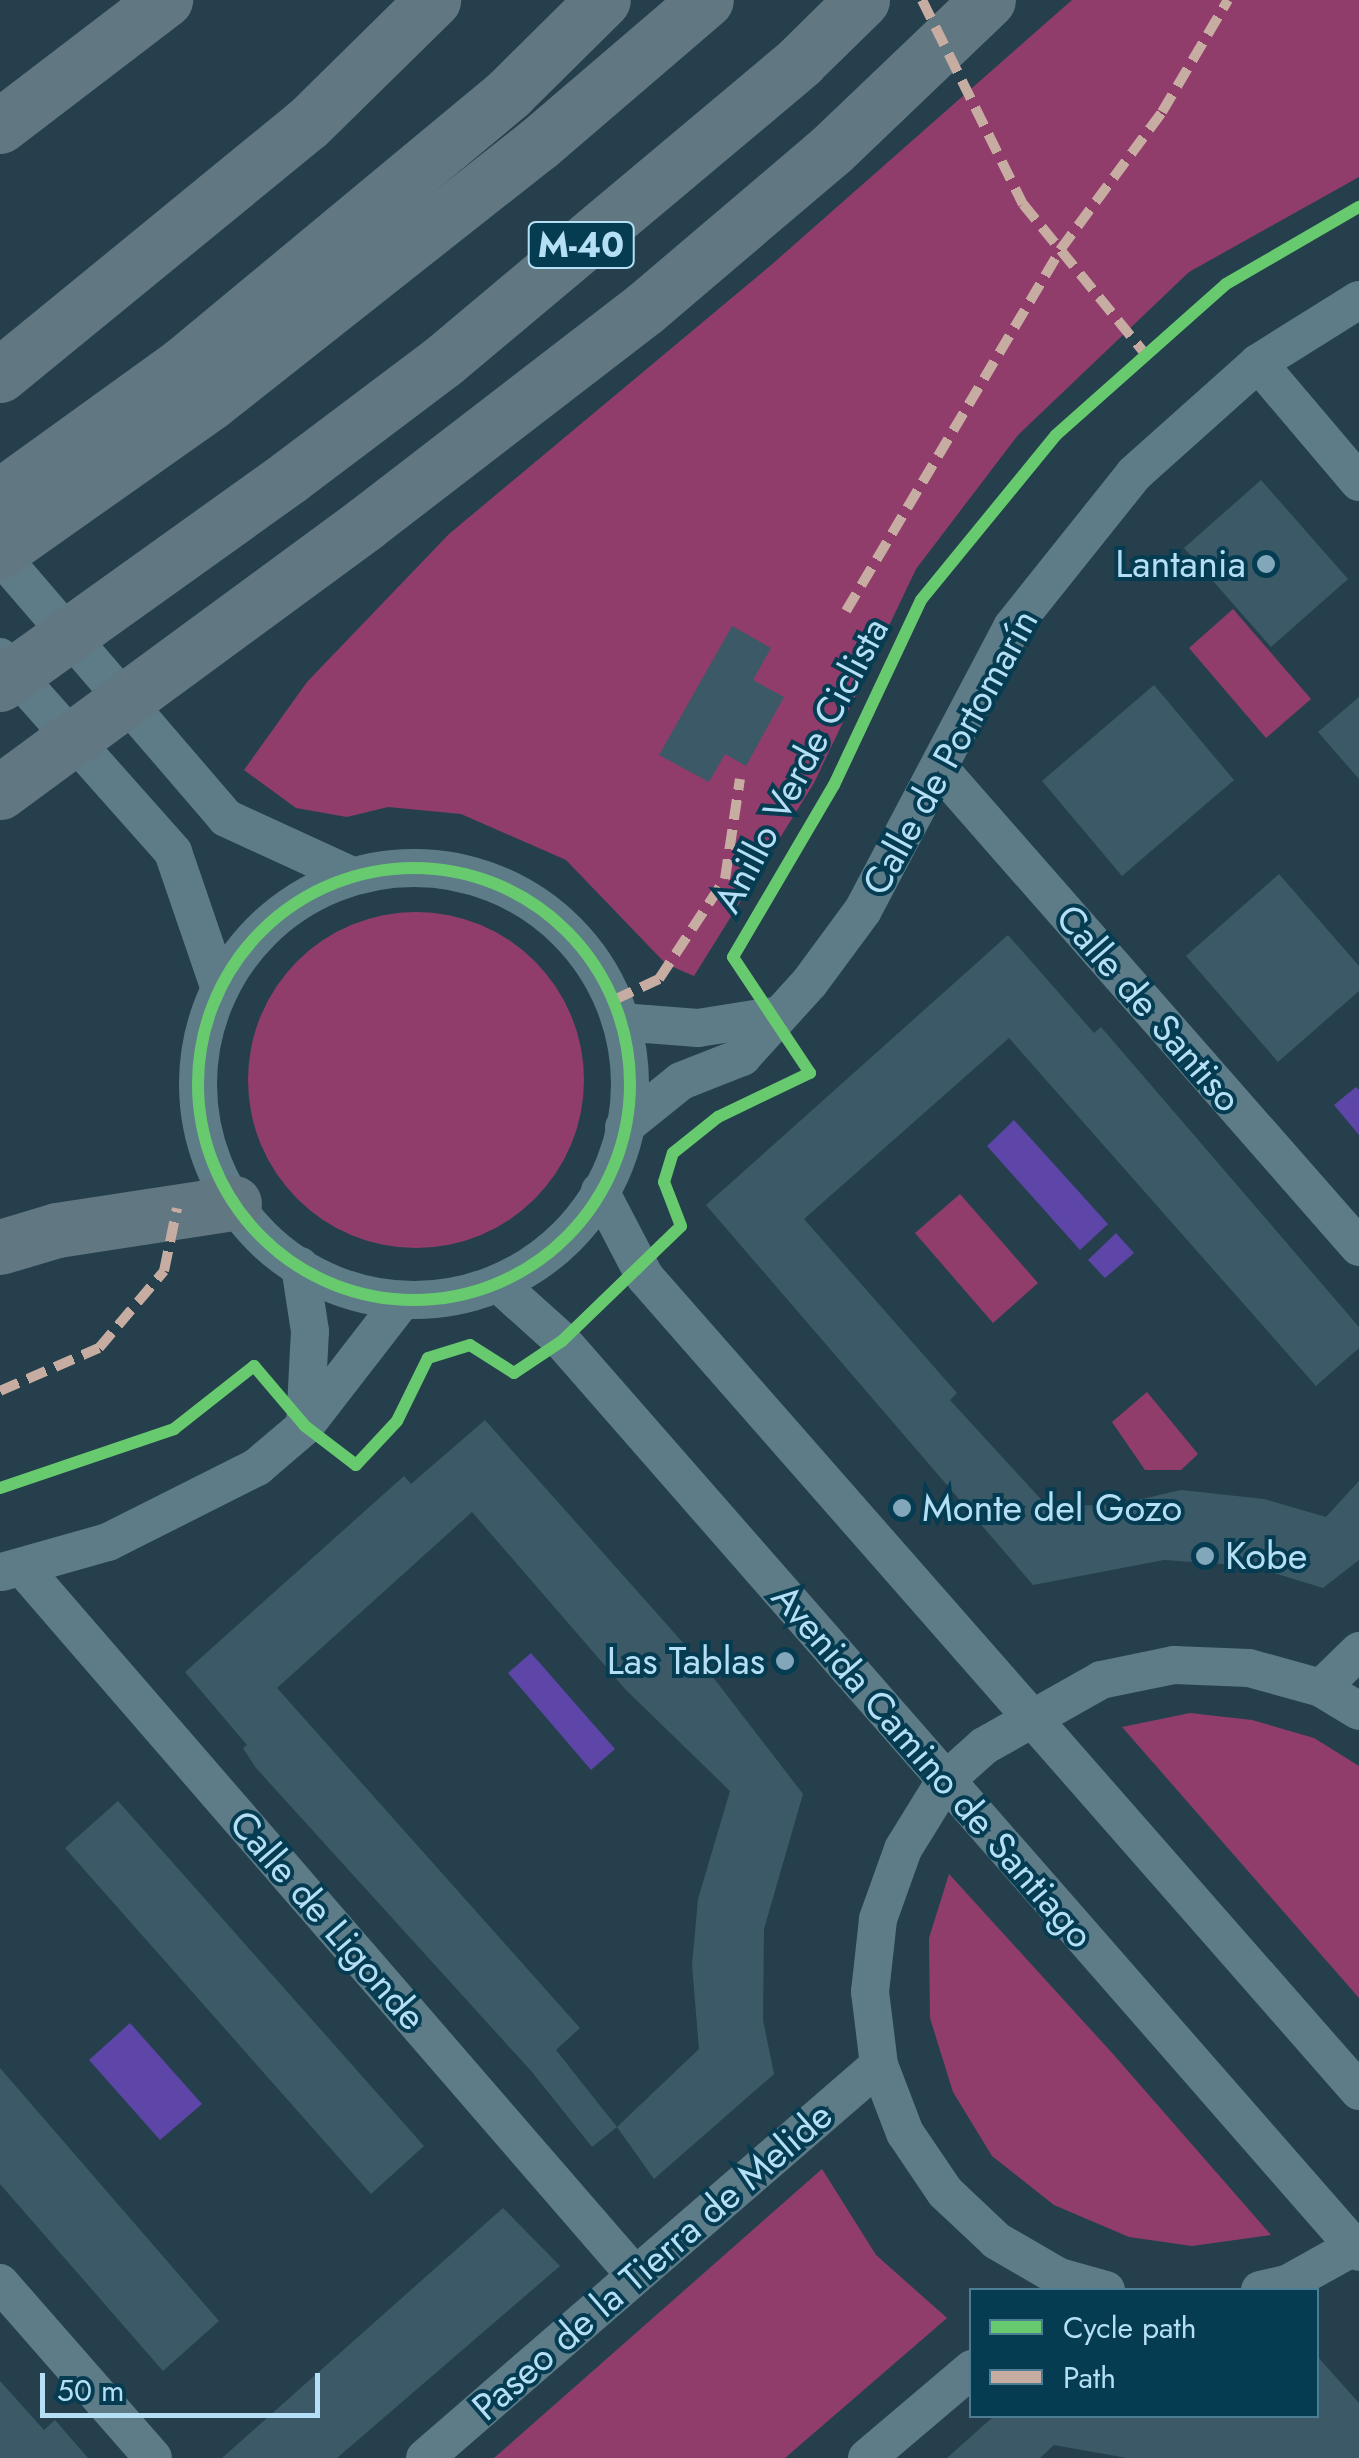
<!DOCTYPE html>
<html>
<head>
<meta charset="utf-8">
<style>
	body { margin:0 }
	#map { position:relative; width:1359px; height:2458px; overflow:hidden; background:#25404c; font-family:Jost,sans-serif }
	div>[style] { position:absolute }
	.green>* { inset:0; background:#913d6c }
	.round { border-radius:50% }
	.water>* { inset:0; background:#5d46a7 }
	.building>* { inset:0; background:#3b5966 }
	.minor>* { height:38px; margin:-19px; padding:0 19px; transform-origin:19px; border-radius:19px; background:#5e7b88 }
	.minor>.ring { margin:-19px; padding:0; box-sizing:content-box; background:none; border:38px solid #5e7b88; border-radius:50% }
	.highway>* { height:55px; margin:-27.5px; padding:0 27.5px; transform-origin:27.5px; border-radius:27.5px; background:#617782 }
	.highway-bridge>* { height:55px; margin:-27.5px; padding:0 27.5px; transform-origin:27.5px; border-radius:27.5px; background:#617782 }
	.quiet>* { height:10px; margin-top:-5px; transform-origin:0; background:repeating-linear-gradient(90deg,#c7aca2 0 20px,transparent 0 30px) }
	.cycleway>* { height:12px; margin:-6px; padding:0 6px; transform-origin:6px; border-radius:6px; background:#67ca6e }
	.cycleway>.ring { margin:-6px; padding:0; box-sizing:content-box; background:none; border:12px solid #67ca6e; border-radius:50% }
	.dots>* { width:28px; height:28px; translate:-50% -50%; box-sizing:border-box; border:5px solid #063c51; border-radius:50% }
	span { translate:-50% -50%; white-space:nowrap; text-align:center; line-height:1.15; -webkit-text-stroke:8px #063c51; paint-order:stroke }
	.shield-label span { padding:2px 8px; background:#063c51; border:2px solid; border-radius:8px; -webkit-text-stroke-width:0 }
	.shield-label { font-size:35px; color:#b5dff5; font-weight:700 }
	.poi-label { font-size:38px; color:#b5dff5 }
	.right { translate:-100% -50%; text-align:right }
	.left { translate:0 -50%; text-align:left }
	.street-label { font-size:38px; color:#b5dff5 }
	.legend { position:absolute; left:969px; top:2288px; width:350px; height:130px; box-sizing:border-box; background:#063c51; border:2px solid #4c7d93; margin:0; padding:12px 18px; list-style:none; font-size:30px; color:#b5dff5 }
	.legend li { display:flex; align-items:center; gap:20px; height:50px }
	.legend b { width:50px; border:2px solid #4c7d93 }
	.scale { position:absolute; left:40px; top:2373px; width:280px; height:45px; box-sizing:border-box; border:5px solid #b5dff5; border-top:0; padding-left:12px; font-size:30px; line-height:35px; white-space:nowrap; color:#b5dff5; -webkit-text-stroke:8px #063c51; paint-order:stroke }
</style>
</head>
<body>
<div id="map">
	<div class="green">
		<i style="clip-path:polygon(1072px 0,1359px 0,1359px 177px,1189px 272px,1018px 435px,916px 569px,814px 783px,694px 976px,666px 964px,566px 860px,461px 814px,388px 807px,347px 817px,296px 808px,244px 770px,307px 682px,449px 534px,770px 266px)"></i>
		<i style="clip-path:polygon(1233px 609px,1311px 699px,1266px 738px,1189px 648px)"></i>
		<i class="round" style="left:248px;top:912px;width:336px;height:336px"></i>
		<i style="clip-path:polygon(960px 1194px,1038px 1283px,993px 1323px,915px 1233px)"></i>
		<i style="clip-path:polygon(1147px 1392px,1198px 1454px,1181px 1470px,1145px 1470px,1112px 1422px)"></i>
		<i style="clip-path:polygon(1190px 1713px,1252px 1720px,1314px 1738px,1359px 1766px,1359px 1998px,1122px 1727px)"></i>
		<i style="clip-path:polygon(949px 1874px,1113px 2054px,1271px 2235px,1192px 2246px,1129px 2237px,1054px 2205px,992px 2156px,953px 2092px,930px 2018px,929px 1938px)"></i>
		<i style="clip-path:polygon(822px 2169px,876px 2255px,947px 2318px,785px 2458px,494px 2458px)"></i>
	</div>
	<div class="water">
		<i style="clip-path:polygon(1356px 1087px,1359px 1090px,1359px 1135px,1334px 1105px)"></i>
		<i style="clip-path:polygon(1014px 1120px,1108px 1224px,1080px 1250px,987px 1146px)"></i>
		<i style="clip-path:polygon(1116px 1233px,1134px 1253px,1105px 1278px,1088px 1260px)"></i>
		<i style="clip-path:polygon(531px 1653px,615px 1749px,591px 1770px,508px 1673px)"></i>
		<i style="clip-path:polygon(130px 2023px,202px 2104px,160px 2140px,89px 2060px)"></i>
	</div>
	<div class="building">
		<i style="clip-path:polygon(1261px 480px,1348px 579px,1271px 647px,1184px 548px)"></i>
		<i style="clip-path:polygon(732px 626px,771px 648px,753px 680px,784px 697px,746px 766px,725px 754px,709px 782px,659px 755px)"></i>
		<i style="clip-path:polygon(1154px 685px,1234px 780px,1122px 876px,1042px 781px)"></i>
		<i style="clip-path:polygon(1359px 697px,1359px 779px,1318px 732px)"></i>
		<i style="clip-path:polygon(1279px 874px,1359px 966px,1359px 991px,1278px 1062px,1186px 956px)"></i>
		<i style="clip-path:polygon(1008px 935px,1094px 1033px,1101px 1027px,1359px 1327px,1359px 1348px,1316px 1386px,1009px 1038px,804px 1219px,957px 1393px,950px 1400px,1048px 1507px,1120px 1504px,1181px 1490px,1264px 1499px,1326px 1517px,1359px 1481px,1359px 1560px,1323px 1588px,1251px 1566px,1164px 1560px,1033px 1585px,706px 1205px)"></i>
		<i style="clip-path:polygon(evenodd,485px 1420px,709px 1672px,803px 1794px,764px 1929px,763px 2020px,774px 2074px,654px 2179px,617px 2127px,592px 2147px,532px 2072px,256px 1768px,243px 1748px,247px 1745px,185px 1672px,404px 1476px,411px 1484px,485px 1420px,472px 1512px,626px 1690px,730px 1791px,698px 1899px,692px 1965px,699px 2049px,617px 2127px,556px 2050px,580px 2028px,277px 1688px,472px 1512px)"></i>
		<i style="clip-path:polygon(118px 1801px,424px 2146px,371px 2194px,65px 1848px)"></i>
		<i style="clip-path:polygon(0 2068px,219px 2321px,163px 2371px,0 2184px)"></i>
		<i style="clip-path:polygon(503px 2208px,560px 2266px,337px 2458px,222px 2458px)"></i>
		<i style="clip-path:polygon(1316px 2355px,1359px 2403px,1359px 2458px,1127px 2458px,1054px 2445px,1040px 2458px,947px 2458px,994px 2416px,1316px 2416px)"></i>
		<i style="clip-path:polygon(0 2381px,44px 2430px,55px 2420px,88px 2458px,0 2458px)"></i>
	</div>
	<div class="minor">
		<i style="left:1258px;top:363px;width:156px;rotate:49.7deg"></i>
		<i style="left:0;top:555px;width:347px;rotate:49.3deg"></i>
		<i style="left:226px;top:818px;width:139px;rotate:24.7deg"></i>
		<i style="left:0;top:657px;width:261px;rotate:48.4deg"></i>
		<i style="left:173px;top:852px;width:145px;rotate:71.1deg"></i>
		<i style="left:939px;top:768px;width:637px;rotate:48.75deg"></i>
		<i class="ring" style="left:198px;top:868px;width:394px;height:394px"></i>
		<i style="left:621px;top:1022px;width:77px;rotate:4.5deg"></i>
		<i style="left:698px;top:1028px;width:77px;rotate:-9deg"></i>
		<i style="left:624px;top:1127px;width:73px;rotate:-38.9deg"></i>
		<i style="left:681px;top:1081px;width:66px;rotate:-21.5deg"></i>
		<i style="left:742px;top:1057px;width:101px;rotate:-47.8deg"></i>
		<i style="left:810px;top:982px;width:89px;rotate:-53.6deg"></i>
		<i style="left:863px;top:910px;width:320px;rotate:-62.2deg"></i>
		<i style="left:1012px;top:627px;width:196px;rotate:-51.4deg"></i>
		<i style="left:1134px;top:474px;width:166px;rotate:-41.8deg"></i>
		<i style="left:1258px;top:363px;width:119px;rotate:-32deg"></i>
		<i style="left:600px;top:1191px;width:97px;rotate:62.4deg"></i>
		<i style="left:645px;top:1277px;width:1083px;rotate:48.74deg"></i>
		<i style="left:300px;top:1266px;width:66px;rotate:81.3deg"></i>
		<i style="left:310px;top:1331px;width:95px;rotate:93deg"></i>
		<i style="left:501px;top:1286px;width:82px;rotate:42deg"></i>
		<i style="left:562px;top:1341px;width:1210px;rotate:48.82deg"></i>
		<i style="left:22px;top:1567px;width:935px;rotate:49.12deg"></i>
		<i style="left:2px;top:1572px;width:110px;rotate:-15.8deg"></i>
		<i style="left:108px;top:1542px;width:167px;rotate:-26.7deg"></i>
		<i style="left:257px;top:1467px;width:63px;rotate:-40.5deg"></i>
		<i style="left:305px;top:1426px;width:157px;rotate:-52.3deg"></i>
		<i style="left:1321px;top:1688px;width:53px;rotate:-44.2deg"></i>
		<i style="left:0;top:2283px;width:232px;rotate:48.8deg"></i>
		<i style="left:1106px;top:2290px;width:49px;rotate:-164.5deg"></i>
		<i style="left:1059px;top:2277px;width:72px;rotate:-149.9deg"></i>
		<i style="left:997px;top:2241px;width:71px;rotate:-136.7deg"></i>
		<i style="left:945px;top:2192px;width:71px;rotate:-124.1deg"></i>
		<i style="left:905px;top:2133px;width:73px;rotate:-110.9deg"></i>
		<i style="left:879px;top:2065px;width:74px;rotate:-97deg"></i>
		<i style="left:870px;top:1992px;width:73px;rotate:-83.7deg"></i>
		<i style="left:878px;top:1919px;width:74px;rotate:-70.3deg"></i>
		<i style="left:903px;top:1849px;width:80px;rotate:-58.3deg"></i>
		<i style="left:945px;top:1781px;width:52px;rotate:-41.9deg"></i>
		<i style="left:984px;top:1746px;width:134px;rotate:-29.4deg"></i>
		<i style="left:1101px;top:1680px;width:75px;rotate:-11.6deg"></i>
		<i style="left:1174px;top:1665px;width:75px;rotate:2.3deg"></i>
		<i style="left:1249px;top:1668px;width:75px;rotate:15.5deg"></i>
		<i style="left:1321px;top:1688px;width:44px;rotate:31.2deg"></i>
		<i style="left:1260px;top:2290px;width:28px;rotate:-13deg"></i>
		<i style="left:1287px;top:2284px;width:82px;rotate:-29.1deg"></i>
		<i style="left:425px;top:2458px;width:600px;rotate:-40.88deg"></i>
		<i style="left:867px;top:2458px;width:138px;rotate:-40.3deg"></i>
	</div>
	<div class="highway">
		<i style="left:0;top:126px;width:208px;rotate:-37.4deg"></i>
		<i style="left:183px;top:364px;width:424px;rotate:-39.7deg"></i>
		<i style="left:509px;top:93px;width:132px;rotate:-44.7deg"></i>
		<i style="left:0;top:375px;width:397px;rotate:-39.3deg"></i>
		<i style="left:307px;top:124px;width:177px;rotate:-44.5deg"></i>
		<i style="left:211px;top:402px;width:417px;rotate:-38.3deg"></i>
		<i style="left:538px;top:144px;width:221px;rotate:-40.6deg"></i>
		<i style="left:289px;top:477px;width:193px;rotate:-37deg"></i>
		<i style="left:443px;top:361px;width:466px;rotate:-40deg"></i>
		<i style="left:800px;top:61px;width:87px;rotate:-44.5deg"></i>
		<i style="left:366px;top:523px;width:351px;rotate:-37.6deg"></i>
		<i style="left:644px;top:309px;width:245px;rotate:-40.4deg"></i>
		<i style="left:831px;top:150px;width:217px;rotate:-43.7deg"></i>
		<i style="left:0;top:1247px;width:59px;rotate:-16.6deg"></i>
		<i style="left:57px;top:1230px;width:179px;rotate:-8.7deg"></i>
	</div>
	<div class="highway-bridge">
		<i style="left:0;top:496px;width:226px;rotate:-35.8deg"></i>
		<i style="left:0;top:551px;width:258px;rotate:-35.2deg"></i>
		<i style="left:0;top:684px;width:355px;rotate:-35.6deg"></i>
		<i style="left:0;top:792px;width:454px;rotate:-36.3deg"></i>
	</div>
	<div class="quiet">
		<i style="left:922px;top:0;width:228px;rotate:63.7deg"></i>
		<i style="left:1023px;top:204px;width:195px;rotate:50.8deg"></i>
		<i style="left:846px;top:611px;width:420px;rotate:-59.3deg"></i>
		<i style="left:1060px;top:250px;width:172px;rotate:-53.5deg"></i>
		<i style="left:1162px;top:112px;width:130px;rotate:-59.5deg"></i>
		<i style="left:614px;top:1000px;width:50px;rotate:-25deg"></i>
		<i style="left:659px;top:979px;width:120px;rotate:-56.6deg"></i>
		<i style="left:725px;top:879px;width:101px;rotate:-81.5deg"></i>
		<i style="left:0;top:1391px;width:108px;rotate:-23.5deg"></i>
		<i style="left:99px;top:1348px;width:101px;rotate:-49.8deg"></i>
		<i style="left:164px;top:1271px;width:64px;rotate:-78.3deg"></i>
	</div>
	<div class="cycleway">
		<i class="ring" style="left:198px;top:868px;width:420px;height:420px"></i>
		<i style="left:0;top:1488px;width:184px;rotate:-18.7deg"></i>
		<i style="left:174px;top:1429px;width:102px;rotate:-38.2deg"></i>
		<i style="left:254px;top:1366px;width:79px;rotate:49.6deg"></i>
		<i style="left:305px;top:1426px;width:64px;rotate:37.4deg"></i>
		<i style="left:356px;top:1465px;width:60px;rotate:-47deg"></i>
		<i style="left:397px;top:1421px;width:70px;rotate:-63.8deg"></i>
		<i style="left:428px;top:1358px;width:44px;rotate:-17.2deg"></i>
		<i style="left:470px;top:1345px;width:52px;rotate:32.5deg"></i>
		<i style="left:514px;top:1373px;width:58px;rotate:-33.7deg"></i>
		<i style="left:562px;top:1341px;width:165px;rotate:-44deg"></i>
		<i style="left:681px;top:1226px;width:47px;rotate:-111.1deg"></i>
		<i style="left:664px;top:1182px;width:30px;rotate:-73deg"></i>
		<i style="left:673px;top:1153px;width:58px;rotate:-38.7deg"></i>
		<i style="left:718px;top:1117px;width:102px;rotate:-25.6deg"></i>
		<i style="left:810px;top:1073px;width:139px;rotate:-123.6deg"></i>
		<i style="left:733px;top:957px;width:199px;rotate:-59.6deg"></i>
		<i style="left:834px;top:785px;width:204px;rotate:-64.8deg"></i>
		<i style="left:921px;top:600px;width:213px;rotate:-50.7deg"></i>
		<i style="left:1056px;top:435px;width:227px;rotate:-41.6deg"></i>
		<i style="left:1226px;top:284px;width:154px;rotate:-30.1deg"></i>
	</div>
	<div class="dots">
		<i style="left:1266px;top:564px;background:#83a7ba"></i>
		<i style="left:902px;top:1508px;background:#83a7ba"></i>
		<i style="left:1205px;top:1556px;background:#83a7ba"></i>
		<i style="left:785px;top:1661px;background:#83a7ba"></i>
	</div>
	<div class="shield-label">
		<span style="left:581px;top:245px">M-40</span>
	</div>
	<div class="poi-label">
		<span class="right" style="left:1246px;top:564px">Lantania</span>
		<span class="left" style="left:922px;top:1508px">Monte del Gozo</span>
		<span class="left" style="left:1225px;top:1556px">Kobe</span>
		<span class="right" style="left:765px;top:1661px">Las Tablas</span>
	</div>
	<div class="street-label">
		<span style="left:950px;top:752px;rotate:-61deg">Calle de Portomarín</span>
		<span style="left:801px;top:765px;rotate:-62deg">Anillo Verde Ciclista</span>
		<span style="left:1149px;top:1008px;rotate:49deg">Calle de Santiso</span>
		<span style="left:933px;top:1766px;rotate:49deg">Avenida Camino de Santiago</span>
		<span style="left:328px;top:1920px;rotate:49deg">Calle de Ligonde</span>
		<span style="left:652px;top:2261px;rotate:-41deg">Paseo de la Tierra de Melide</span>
	</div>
	<ul class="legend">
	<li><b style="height:12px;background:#67ca6e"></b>Cycle path</li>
	<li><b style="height:12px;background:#c7aca2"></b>Path</li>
	</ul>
	<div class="scale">50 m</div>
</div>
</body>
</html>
